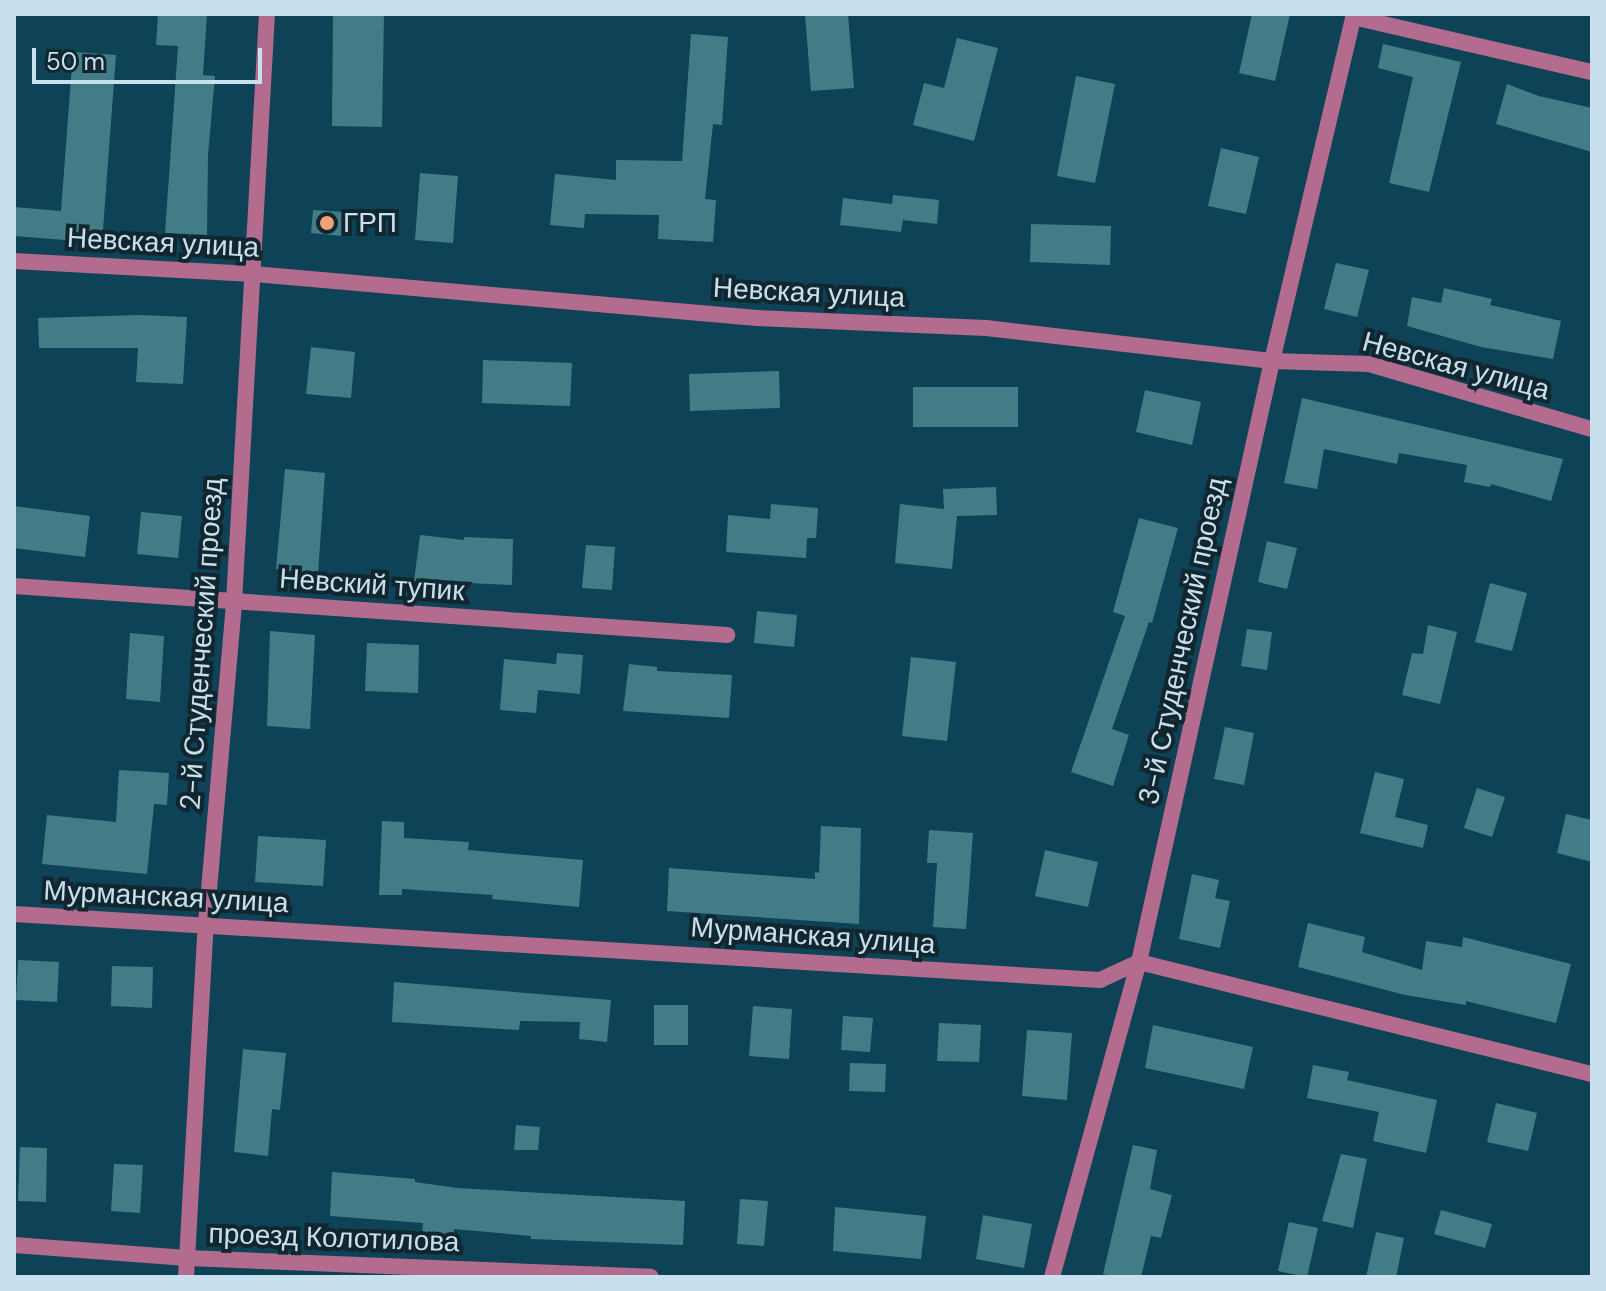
<!DOCTYPE html>
<html>
<head>
<meta charset="utf-8">
<style>
	body { margin:0 }
	#map { position:relative; width:1606px; height:1291px; overflow:hidden; background:#0e4256; font-family:"DM Sans",sans-serif }
	div>[style] { position:absolute }
	.building>* { inset:0; background:#427d87 }
	.street>* { height:16px; margin:-8px; padding:0 8px; transform-origin:8px; border-radius:8px; background:#b36b8e }
	.dots>* { width:22px; height:22px; translate:-50% -50%; box-sizing:border-box; border:4px solid #11262f; border-radius:50% }
	span { translate:-50% -50%; white-space:nowrap; text-align:center; line-height:1.15; -webkit-text-stroke:8px #11262f; paint-order:stroke }
	.poi-label { font-size:28px; color:#c8e0ed }
	.left { translate:0 -50%; text-align:left }
	.street-label { font-size:28px; color:#c8e0ed }
	.frame { position:absolute; inset:0; border:16px solid #c8e0ed; pointer-events:none }
	.scale { position:absolute; left:32px; top:48px; width:230px; height:36px; box-sizing:border-box; border:4px solid #c8e0ed; border-top:0; padding-left:10px; font-size:24px; line-height:28px; white-space:nowrap; color:#c8e0ed; -webkit-text-stroke:6px #11262f; paint-order:stroke }
</style>
</head>
<body>
<div id="map">
	<div class="building">
		<i style="clip-path:polygon(158px 14px,207px 14px,203px 75px,215px 76px,208px 155px,207px 235px,165px 233px,178px 46px,156px 45px)"></i>
		<i style="clip-path:polygon(333px 14px,384px 14px,382px 127px,332px 126px)"></i>
		<i style="clip-path:polygon(805px 14px,848px 14px,854px 88px,811px 91px)"></i>
		<i style="clip-path:polygon(1252px 14px,1290px 14px,1275px 81px,1239px 73px)"></i>
		<i style="clip-path:polygon(691px 34px,728px 37px,722px 125px,713px 124px,705px 199px,716px 200px,713px 242px,658px 239px,659px 215px,585px 214px,584px 228px,550px 225px,555px 174px,616px 180px,616px 160px,682px 161px)"></i>
		<i style="clip-path:polygon(957px 38px,998px 48px,974px 141px,913px 125px,924px 83px,944px 88px)"></i>
		<i style="clip-path:polygon(1383px 44px,1461px 62px,1429px 192px,1389px 183px,1413px 77px,1378px 68px)"></i>
		<i style="clip-path:polygon(73px 52px,116px 55px,102px 243px,14px 236px,14px 207px,61px 211px)"></i>
		<i style="clip-path:polygon(1076px 76px,1115px 84px,1095px 183px,1057px 176px)"></i>
		<i style="clip-path:polygon(1507px 84px,1539px 96px,1592px 108px,1592px 152px,1496px 124px)"></i>
		<i style="clip-path:polygon(1221px 148px,1259px 157px,1246px 214px,1208px 206px)"></i>
		<i style="clip-path:polygon(420px 173px,458px 176px,453px 243px,415px 240px)"></i>
		<i style="clip-path:polygon(893px 195px,939px 200px,937px 224px,903px 220px,901px 232px,840px 225px,843px 198px,892px 204px)"></i>
		<i style="clip-path:polygon(313px 210px,344px 212px,342px 236px,311px 233px)"></i>
		<i style="clip-path:polygon(1031px 224px,1111px 226px,1110px 265px,1030px 262px)"></i>
		<i style="clip-path:polygon(1336px 263px,1369px 270px,1357px 317px,1324px 309px)"></i>
		<i style="clip-path:polygon(1444px 288px,1492px 299px,1490px 305px,1561px 321px,1553px 359px,1481px 347px,1407px 326px,1412px 297px,1441px 303px)"></i>
		<i style="clip-path:polygon(140px 315px,187px 317px,183px 384px,136px 382px,138px 348px,39px 348px,38px 318px)"></i>
		<i style="clip-path:polygon(311px 347px,355px 352px,351px 398px,306px 394px)"></i>
		<i style="clip-path:polygon(483px 360px,572px 363px,570px 406px,482px 403px)"></i>
		<i style="clip-path:polygon(779px 371px,780px 408px,690px 411px,689px 374px)"></i>
		<i style="clip-path:polygon(913px 387px,1018px 387px,1018px 427px,913px 427px)"></i>
		<i style="clip-path:polygon(1145px 390px,1201px 402px,1192px 445px,1136px 432px)"></i>
		<i style="clip-path:polygon(1302px 398px,1563px 459px,1551px 501px,1491px 484px,1490px 487px,1464px 482px,1467px 465px,1399px 453px,1397px 464px,1324px 449px,1317px 489px,1284px 483px)"></i>
		<i style="clip-path:polygon(285px 469px,325px 473px,318px 574px,276px 569px)"></i>
		<i style="clip-path:polygon(996px 487px,997px 515px,957px 516px,952px 569px,895px 563px,900px 504px,944px 509px,943px 489px)"></i>
		<i style="clip-path:polygon(771px 504px,818px 508px,816px 538px,807px 538px,806px 558px,726px 552px,728px 515px,770px 519px)"></i>
		<i style="clip-path:polygon(14px 506px,90px 516px,85px 557px,14px 548px)"></i>
		<i style="clip-path:polygon(141px 512px,182px 516px,178px 558px,137px 554px)"></i>
		<i style="clip-path:polygon(1139px 518px,1178px 528px,1152px 623px,1149px 622px,1112px 729px,1129px 735px,1113px 786px,1071px 772px,1125px 616px,1113px 612px)"></i>
		<i style="clip-path:polygon(420px 535px,464px 540px,464px 537px,513px 539px,512px 585px,448px 582px,446px 593px,413px 589px)"></i>
		<i style="clip-path:polygon(1267px 541px,1297px 548px,1287px 589px,1258px 582px)"></i>
		<i style="clip-path:polygon(586px 545px,615px 547px,612px 590px,582px 588px)"></i>
		<i style="clip-path:polygon(1490px 583px,1527px 593px,1512px 651px,1475px 642px)"></i>
		<i style="clip-path:polygon(757px 611px,797px 615px,794px 647px,754px 643px)"></i>
		<i style="clip-path:polygon(1428px 625px,1457px 632px,1440px 704px,1402px 695px,1412px 653px,1423px 654px)"></i>
		<i style="clip-path:polygon(1247px 629px,1272px 632px,1267px 670px,1241px 666px)"></i>
		<i style="clip-path:polygon(270px 631px,315px 635px,310px 729px,267px 726px)"></i>
		<i style="clip-path:polygon(130px 633px,164px 636px,160px 702px,126px 699px)"></i>
		<i style="clip-path:polygon(367px 643px,419px 645px,418px 693px,365px 691px)"></i>
		<i style="clip-path:polygon(557px 653px,583px 655px,580px 694px,538px 690px,536px 713px,500px 710px,504px 659px,556px 664px)"></i>
		<i style="clip-path:polygon(911px 657px,956px 662px,947px 741px,902px 736px)"></i>
		<i style="clip-path:polygon(629px 664px,657px 667px,657px 671px,732px 675px,729px 718px,623px 711px)"></i>
		<i style="clip-path:polygon(1225px 727px,1254px 733px,1244px 785px,1214px 779px)"></i>
		<i style="clip-path:polygon(119px 770px,169px 773px,167px 805px,154px 804px,147px 874px,42px 864px,47px 815px,116px 822px)"></i>
		<i style="clip-path:polygon(1375px 772px,1404px 779px,1395px 817px,1428px 825px,1423px 848px,1360px 833px)"></i>
		<i style="clip-path:polygon(1477px 788px,1505px 797px,1492px 837px,1464px 828px)"></i>
		<i style="clip-path:polygon(1566px 814px,1592px 820px,1592px 862px,1557px 853px)"></i>
		<i style="clip-path:polygon(382px 821px,404px 822px,404px 838px,469px 842px,468px 850px,583px 860px,579px 907px,492px 899px,493px 895px,402px 889px,402px 895px,379px 895px)"></i>
		<i style="clip-path:polygon(821px 826px,861px 828px,859px 924px,667px 911px,669px 868px,815px 879px,815px 872px,819px 873px)"></i>
		<i style="clip-path:polygon(929px 830px,973px 833px,966px 929px,933px 927px,937px 863px,927px 863px)"></i>
		<i style="clip-path:polygon(258px 836px,326px 840px,323px 886px,255px 882px)"></i>
		<i style="clip-path:polygon(1045px 850px,1098px 862px,1088px 907px,1035px 896px)"></i>
		<i style="clip-path:polygon(1192px 874px,1219px 880px,1215px 898px,1230px 901px,1220px 948px,1179px 939px)"></i>
		<i style="clip-path:polygon(1308px 923px,1365px 937px,1362px 952px,1422px 970px,1426px 941px,1462px 947px,1463px 937px,1571px 964px,1556px 1023px,1466px 1001px,1466px 1005px,1405px 995px,1298px 967px)"></i>
		<i style="clip-path:polygon(18px 960px,59px 962px,57px 1002px,16px 1000px)"></i>
		<i style="clip-path:polygon(112px 966px,153px 967px,152px 1008px,111px 1006px)"></i>
		<i style="clip-path:polygon(394px 982px,611px 1000px,607px 1042px,579px 1039px,580px 1022px,520px 1021px,519px 1030px,392px 1022px)"></i>
		<i style="clip-path:polygon(654px 1005px,688px 1005px,688px 1045px,654px 1045px)"></i>
		<i style="clip-path:polygon(753px 1006px,792px 1009px,789px 1059px,749px 1056px)"></i>
		<i style="clip-path:polygon(843px 1016px,873px 1018px,870px 1052px,841px 1050px)"></i>
		<i style="clip-path:polygon(939px 1023px,981px 1025px,979px 1062px,937px 1061px)"></i>
		<i style="clip-path:polygon(1153px 1025px,1253px 1047px,1244px 1089px,1145px 1068px)"></i>
		<i style="clip-path:polygon(1027px 1030px,1072px 1033px,1067px 1100px,1022px 1096px)"></i>
		<i style="clip-path:polygon(243px 1049px,286px 1053px,280px 1110px,272px 1109px,268px 1156px,234px 1152px)"></i>
		<i style="clip-path:polygon(850px 1063px,886px 1064px,885px 1092px,849px 1091px)"></i>
		<i style="clip-path:polygon(1313px 1065px,1349px 1072px,1347px 1080px,1437px 1100px,1426px 1153px,1373px 1141px,1379px 1112px,1307px 1098px)"></i>
		<i style="clip-path:polygon(1496px 1103px,1537px 1113px,1528px 1151px,1487px 1142px)"></i>
		<i style="clip-path:polygon(516px 1125px,540px 1127px,538px 1150px,514px 1150px)"></i>
		<i style="clip-path:polygon(1133px 1145px,1157px 1150px,1150px 1189px,1172px 1195px,1161px 1238px,1151px 1236px,1141px 1277px,1116px 1277px,1103px 1274px)"></i>
		<i style="clip-path:polygon(20px 1147px,47px 1148px,46px 1202px,18px 1201px)"></i>
		<i style="clip-path:polygon(1341px 1154px,1367px 1159px,1353px 1228px,1322px 1221px)"></i>
		<i style="clip-path:polygon(114px 1164px,143px 1165px,140px 1213px,111px 1211px)"></i>
		<i style="clip-path:polygon(332px 1172px,415px 1179px,415px 1182px,457px 1188px,685px 1201px,683px 1245px,531px 1239px,531px 1236px,454px 1229px,454px 1238px,422px 1236px,423px 1223px,330px 1216px)"></i>
		<i style="clip-path:polygon(740px 1199px,768px 1201px,764px 1246px,737px 1244px)"></i>
		<i style="clip-path:polygon(835px 1207px,926px 1216px,921px 1259px,833px 1251px)"></i>
		<i style="clip-path:polygon(1441px 1210px,1492px 1224px,1485px 1248px,1434px 1234px)"></i>
		<i style="clip-path:polygon(983px 1215px,1032px 1224px,1024px 1268px,976px 1259px)"></i>
		<i style="clip-path:polygon(1289px 1222px,1318px 1228px,1307px 1277px,1278px 1271px)"></i>
		<i style="clip-path:polygon(1376px 1232px,1404px 1238px,1396px 1277px,1366px 1277px)"></i>
	</div>
	<div class="street">
		<i style="left:1353px;top:17px;width:245px;rotate:13deg"></i>
		<i style="left:14px;top:261px;width:239px;rotate:3.1deg"></i>
		<i style="left:253px;top:274px;width:506px;rotate:4.99deg"></i>
		<i style="left:757px;top:318px;width:229px;rotate:2.5deg"></i>
		<i style="left:986px;top:328px;width:288px;rotate:6.6deg"></i>
		<i style="left:1272px;top:361px;width:97px;rotate:1.8deg"></i>
		<i style="left:1369px;top:364px;width:232px;rotate:16.3deg"></i>
		<i style="left:14px;top:586px;width:715px;rotate:3.93deg"></i>
		<i style="left:14px;top:914px;width:1088px;rotate:3.48deg"></i>
		<i style="left:1100px;top:980px;width:43px;rotate:-24.8deg"></i>
		<i style="left:1139px;top:962px;width:467px;rotate:13.9deg"></i>
		<i style="left:14px;top:1245px;width:173px;rotate:4.3deg"></i>
		<i style="left:187px;top:1258px;width:464px;rotate:2.3deg"></i>
		<i style="left:186px;top:1277px;width:354px;rotate:-86.8deg"></i>
		<i style="left:206px;top:924px;width:323px;rotate:-85deg"></i>
		<i style="left:234px;top:602px;width:589px;rotate:-86.79deg"></i>
		<i style="left:1052px;top:1277px;width:327px;rotate:-74.6deg"></i>
		<i style="left:1139px;top:962px;width:616px;rotate:-77.52deg"></i>
		<i style="left:1272px;top:361px;width:357px;rotate:-76.7deg"></i>
	</div>
	<div class="dots">
		<i style="left:327px;top:223px;background:#f0a378"></i>
	</div>
	<div class="poi-label">
		<span class="left" style="left:343px;top:223px">ГРП</span>
	</div>
	<div class="street-label">
		<span style="left:163px;top:243px;rotate:3deg">Невская улица</span>
		<span style="left:809px;top:293px;rotate:3deg">Невская улица</span>
		<span style="left:1456px;top:366px;rotate:15deg">Невская улица</span>
		<span style="left:372px;top:585px;rotate:4deg">Невский тупик</span>
		<span style="left:1183px;top:641px;rotate:-78deg">3-й Студенческий проезд</span>
		<span style="left:202px;top:644px;rotate:-86deg">2-й Студенческий проезд</span>
		<span style="left:166px;top:897px;rotate:3deg">Мурманская улица</span>
		<span style="left:813px;top:936px;rotate:4deg">Мурманская улица</span>
		<span style="left:334px;top:1238px;rotate:2deg">проезд Колотилова</span>
	</div>
	<div class="frame"></div>
	<div class="scale">50 m</div>
</div>
</body>
</html>
